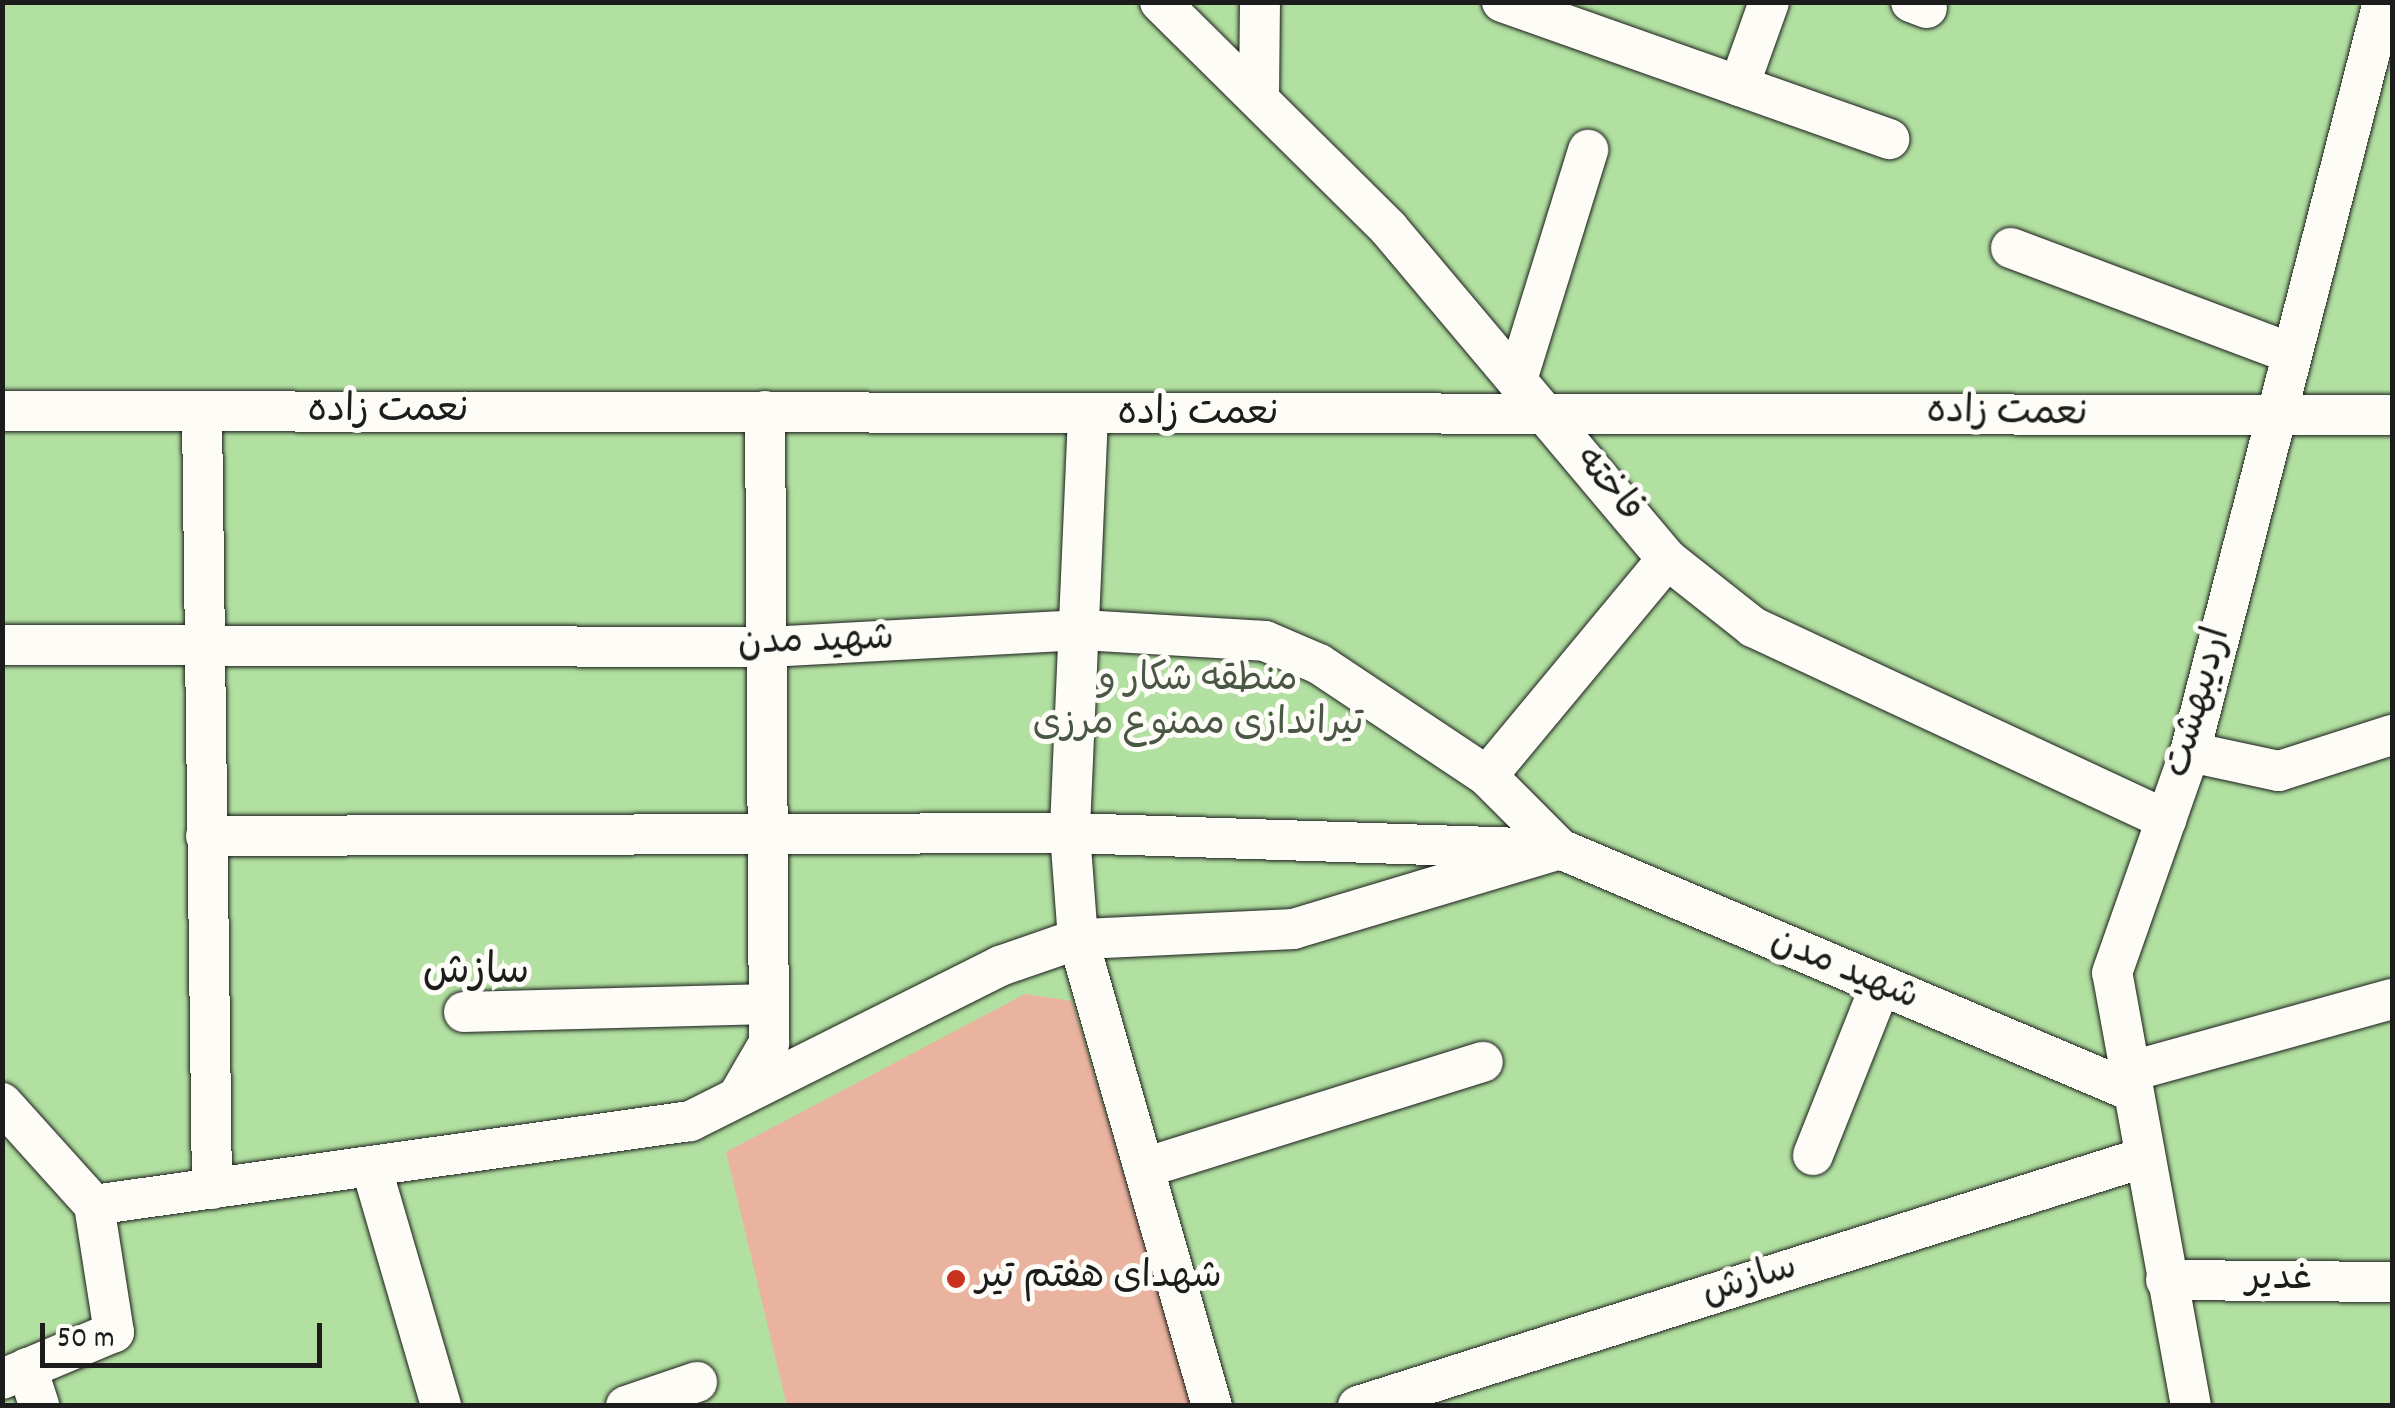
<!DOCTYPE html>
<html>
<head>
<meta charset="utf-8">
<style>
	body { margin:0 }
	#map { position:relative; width:2395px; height:1408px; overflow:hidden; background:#f7e6dd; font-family:Dekko,"Playpen Sans Arabic",sans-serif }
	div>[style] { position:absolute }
	.green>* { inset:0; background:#b1e0a0 }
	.building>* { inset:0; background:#eab39f }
	.roads { filter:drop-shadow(0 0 2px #1c1c1c) drop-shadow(0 0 2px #1c1c1c) }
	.minor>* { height:40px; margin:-20px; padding:0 20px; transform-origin:20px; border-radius:20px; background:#fdfcf7 }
	.dots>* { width:28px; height:28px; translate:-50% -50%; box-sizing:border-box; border:5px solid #fdfcf7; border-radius:50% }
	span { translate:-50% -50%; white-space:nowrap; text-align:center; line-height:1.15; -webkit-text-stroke:10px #fdfcf7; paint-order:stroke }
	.street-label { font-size:38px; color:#1c1c1c }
	.park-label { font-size:38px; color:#495744 }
	.poi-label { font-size:38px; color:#1c1c1c }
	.left { translate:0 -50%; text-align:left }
	.quarter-label { font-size:42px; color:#1c1c1c }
	.frame { position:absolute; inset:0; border:5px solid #1c1c1c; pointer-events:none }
	.scale { position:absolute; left:40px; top:1323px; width:282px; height:45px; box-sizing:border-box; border:5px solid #1c1c1c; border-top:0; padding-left:12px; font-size:30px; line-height:35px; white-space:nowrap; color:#1c1c1c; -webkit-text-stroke:8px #fdfcf7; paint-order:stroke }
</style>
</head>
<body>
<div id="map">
	<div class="green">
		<i style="clip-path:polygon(3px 3px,2392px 3px,2392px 1405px,3px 1405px)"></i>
	</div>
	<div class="building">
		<i style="clip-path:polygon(1025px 994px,1072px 1001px,1193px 1406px,787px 1406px,726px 1152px)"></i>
	</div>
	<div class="roads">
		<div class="minor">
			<i style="left:1160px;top:2px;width:322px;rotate:44.7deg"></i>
			<i style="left:1389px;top:229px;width:431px;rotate:49.9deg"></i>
			<i style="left:1667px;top:559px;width:110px;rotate:38.3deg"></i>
			<i style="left:1753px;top:627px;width:456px;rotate:25deg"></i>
			<i style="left:1502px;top:2px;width:411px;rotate:19.5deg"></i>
			<i style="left:1911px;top:2px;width:17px;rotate:21deg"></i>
			<i style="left:1739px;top:86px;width:89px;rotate:-70.3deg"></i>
			<i style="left:1259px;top:97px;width:95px;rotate:-89.4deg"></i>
			<i style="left:2011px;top:248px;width:299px;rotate:20.6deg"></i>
			<i style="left:1517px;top:380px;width:241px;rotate:-72.8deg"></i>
			<i style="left:2px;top:411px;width:2390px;rotate:0.1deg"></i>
			<i style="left:202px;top:414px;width:775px;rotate:89.26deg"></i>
			<i style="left:1088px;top:416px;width:417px;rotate:92.5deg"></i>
			<i style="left:1070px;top:833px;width:106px;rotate:85.7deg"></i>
			<i style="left:1078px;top:939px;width:486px;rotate:74deg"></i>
			<i style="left:2px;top:645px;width:766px;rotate:0.15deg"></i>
			<i style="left:768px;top:647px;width:314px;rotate:-3.1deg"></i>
			<i style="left:1082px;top:630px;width:183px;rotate:3.4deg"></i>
			<i style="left:1265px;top:641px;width:59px;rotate:23.1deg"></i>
			<i style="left:1319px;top:664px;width:202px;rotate:33.7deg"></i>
			<i style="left:1487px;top:776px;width:103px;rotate:45deg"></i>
			<i style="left:1560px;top:849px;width:278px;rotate:163.3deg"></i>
			<i style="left:1294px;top:929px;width:216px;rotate:177.3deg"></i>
			<i style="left:1078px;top:939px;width:83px;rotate:160.9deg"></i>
			<i style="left:1000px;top:966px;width:347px;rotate:153.4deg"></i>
			<i style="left:690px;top:1121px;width:602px;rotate:171.98deg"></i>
			<i style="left:2190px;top:752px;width:91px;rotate:12.1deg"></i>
			<i style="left:2279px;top:771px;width:119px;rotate:-17.7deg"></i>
			<i style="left:1487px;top:776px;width:282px;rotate:-50.3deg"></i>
			<i style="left:206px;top:836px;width:864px;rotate:-0.2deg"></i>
			<i style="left:1070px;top:833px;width:490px;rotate:1.9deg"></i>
			<i style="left:1560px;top:849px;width:618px;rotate:22.96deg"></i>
			<i style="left:464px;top:1012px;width:305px;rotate:-1.5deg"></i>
			<i style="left:2125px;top:1073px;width:277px;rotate:-15.5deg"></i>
			<i style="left:740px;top:1093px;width:58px;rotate:-59.9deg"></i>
			<i style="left:769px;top:1043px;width:632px;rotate:-90.36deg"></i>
			<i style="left:2px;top:1103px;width:137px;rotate:48deg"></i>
			<i style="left:94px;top:1205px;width:129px;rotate:81.1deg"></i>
			<i style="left:114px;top:1332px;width:121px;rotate:157.2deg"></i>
			<i style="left:1813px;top:1155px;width:181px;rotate:-68.3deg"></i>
			<i style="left:371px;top:1166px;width:250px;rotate:73.7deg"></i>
			<i style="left:1144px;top:1168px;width:355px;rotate:-17.4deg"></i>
			<i style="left:2166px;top:1280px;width:226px;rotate:0.5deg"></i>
			<i style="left:27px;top:1368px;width:40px;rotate:72deg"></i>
			<i style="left:626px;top:1406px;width:75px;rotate:-18.7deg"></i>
			<i style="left:1358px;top:1406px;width:822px;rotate:-17.55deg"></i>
			<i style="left:2191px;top:1406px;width:440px;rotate:-100.3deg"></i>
			<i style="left:2112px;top:973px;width:234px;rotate:-70.6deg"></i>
			<i style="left:2190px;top:752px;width:774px;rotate:-75.57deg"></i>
		</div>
	</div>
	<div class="dots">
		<i style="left:956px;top:1279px;background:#c8321e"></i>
	</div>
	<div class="street-label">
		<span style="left:388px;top:413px">نعمت زاده</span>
		<span style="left:2007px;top:415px;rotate:1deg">نعمت زاده</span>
		<span style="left:1198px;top:416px">نعمت زاده</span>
		<span style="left:1607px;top:486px;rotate:51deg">فاخته</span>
		<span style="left:816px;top:643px;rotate:-2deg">شهید مدن</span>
		<span style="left:2200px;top:703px;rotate:-74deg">اردیبهشت</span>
		<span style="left:1844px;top:971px;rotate:23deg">شهید مدن</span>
		<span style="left:2279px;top:1281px">غدیر</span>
		<span style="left:1750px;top:1282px;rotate:-17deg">سازش</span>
	</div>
	<div class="park-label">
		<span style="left:1198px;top:704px">منطقه شکار و<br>تیراندازی ممنوع مرزی</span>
	</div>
	<div class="poi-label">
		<span class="left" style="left:976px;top:1279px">شهدای هفتم تیر</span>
	</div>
	<div class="quarter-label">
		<span style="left:476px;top:974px">سازش</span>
	</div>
	<div class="frame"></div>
	<div class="scale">50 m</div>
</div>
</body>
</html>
